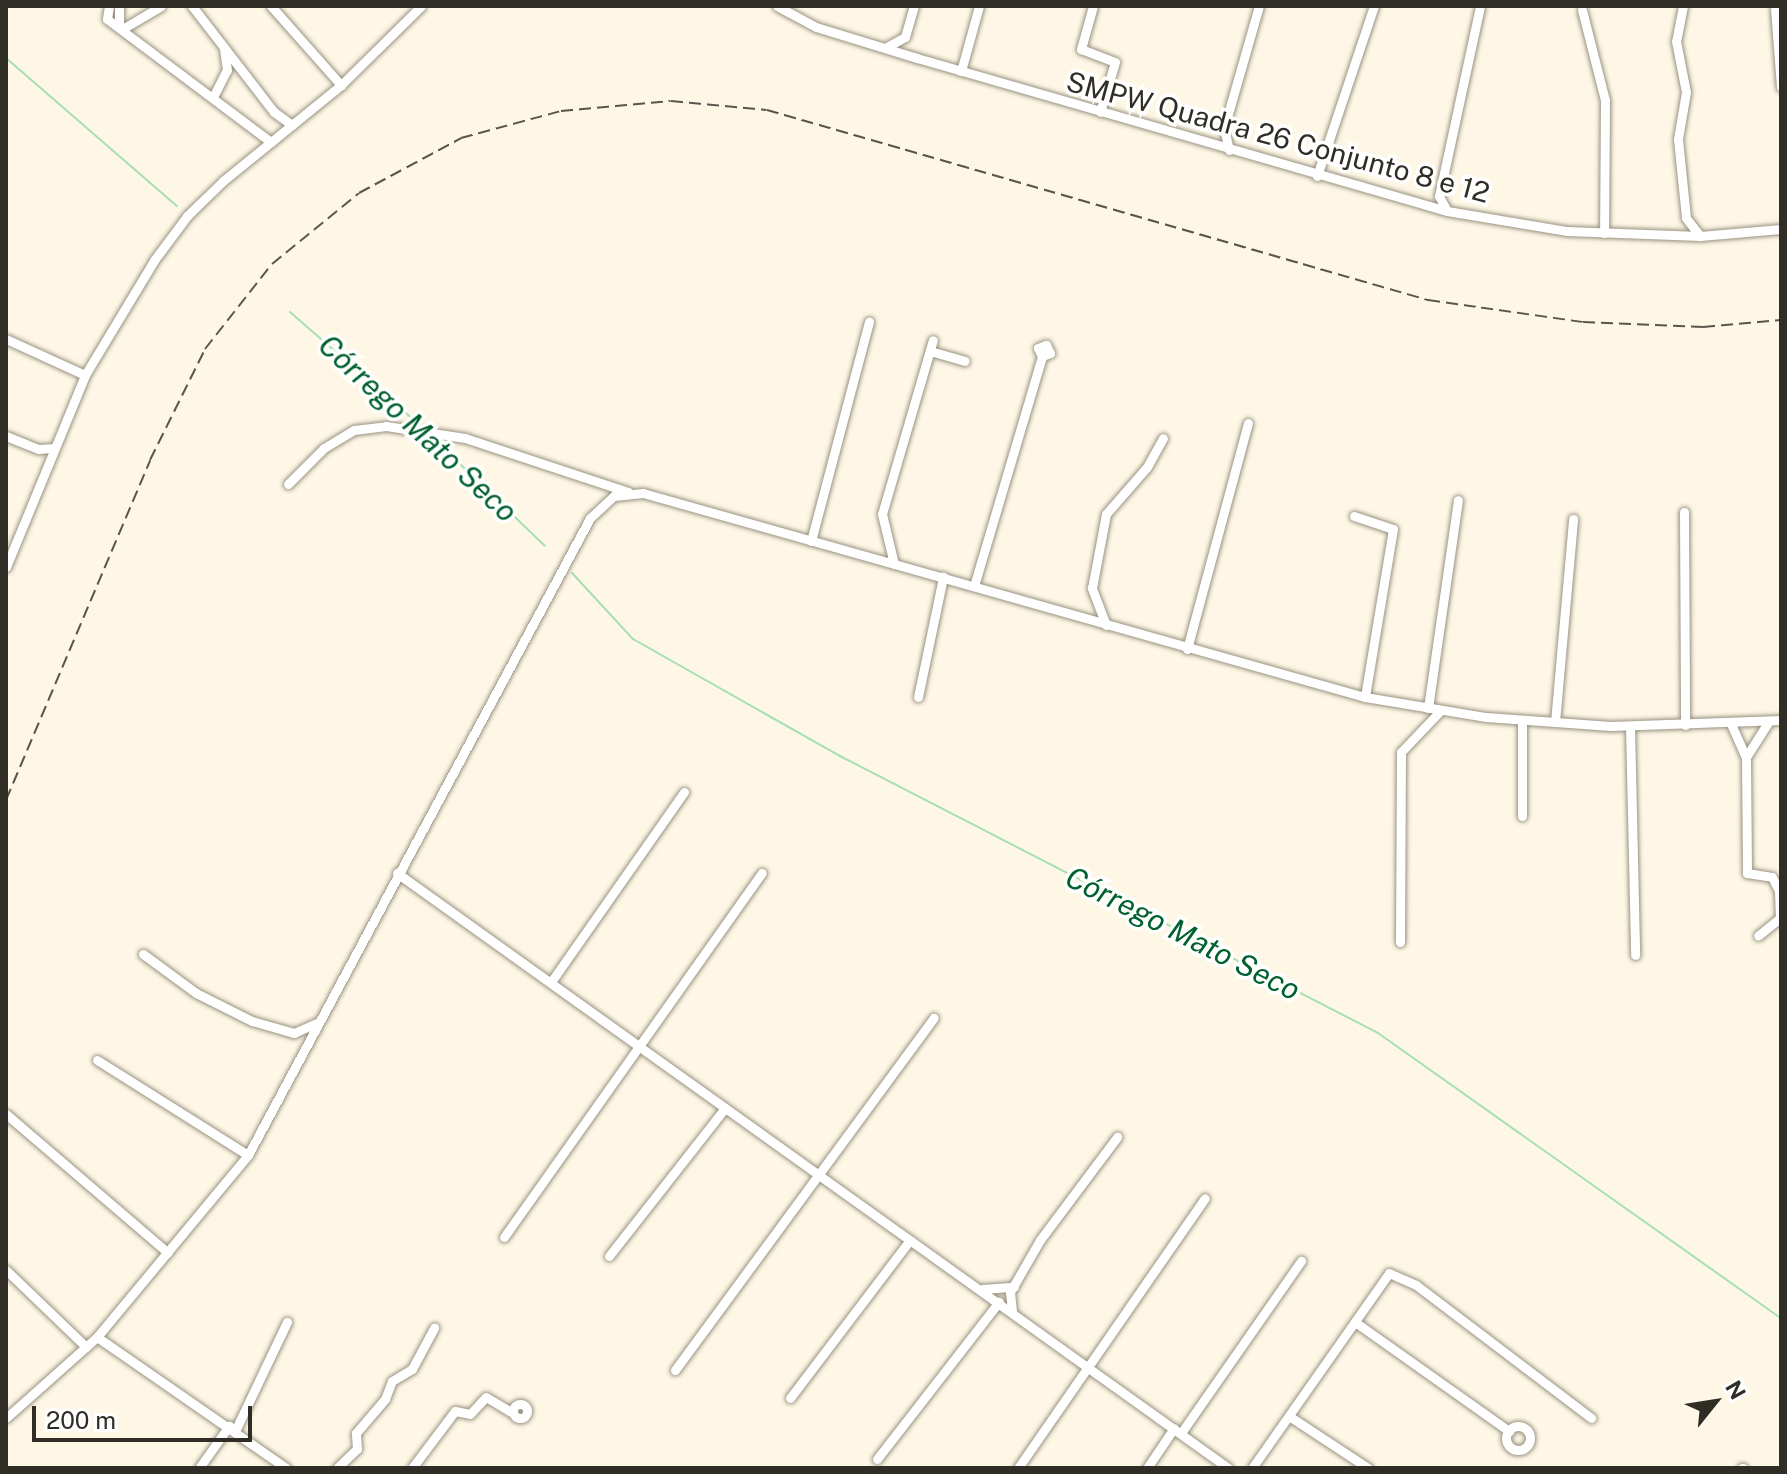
<!DOCTYPE html>
<html>
<head>
<meta charset="utf-8">
<style>
	body { margin:0 }
	#map { position:relative; width:1787px; height:1474px; overflow:hidden; background:#fef7e5; font-family:"Public Sans",sans-serif }
	div>[style] { position:absolute }
	.stream>* { height:2px; margin:-1px; padding:0 1px; transform-origin:1px; border-radius:1px; background:#a6dfb4 }
	.roads { filter:drop-shadow(0 0 2px #999282) drop-shadow(0 0 2px #999282) }
	.minor>* { height:9px; margin:-4.5px; padding:0 4.5px; transform-origin:4.5px; border-radius:4.5px; background:#fff }
	.minor>.ring { margin:-4.5px; padding:0; box-sizing:content-box; background:none; border:9px solid #fff; border-radius:50% }
	.rail>* { height:2px; margin-top:-1px; transform-origin:0; background:repeating-linear-gradient(90deg,#58554c 0 12px,transparent 0 18px) }
	span { translate:-50% -50%; white-space:nowrap; text-align:center; line-height:1.15; -webkit-text-stroke:7px #fff; paint-order:stroke }
	.street-label { font-size:28px; color:#2f2d26 }
	.water-label { font-size:30px; color:#01602f; font-style:italic }
	.frame { position:absolute; inset:0; border:8px solid #2f2d26; pointer-events:none }
	.north { position:absolute; left:1675px; top:1362px; width:80px; height:80px; -webkit-text-stroke:6px #fff; paint-order:stroke; rotate:60deg; font-size:22px; font-weight:700; line-height:32px; text-align:center; color:#2f2d26 }
	.north::after { content:''; display:block; margin:auto; width:28px; height:36px; background:#2f2d26; clip-path:polygon(50% 0,100% 100%,50% 72%,0 100%) }
	.scale { position:absolute; left:32px; top:1406px; width:220px; height:36px; box-sizing:border-box; border:4px solid #2f2d26; border-top:0; padding-left:10px; font-size:24px; line-height:28px; white-space:nowrap; color:#2f2d26; -webkit-text-stroke:6px #fff; paint-order:stroke }
</style>
</head>
<body>
<div id="map">
	<div class="stream">
		<i style="left:6px;top:58px;width:226px;rotate:40.9deg"></i>
		<i style="left:290px;top:312px;width:178px;rotate:41.1deg"></i>
		<i style="left:431px;top:436px;width:158px;rotate:44deg"></i>
		<i style="left:572px;top:573px;width:90px;rotate:47.3deg"></i>
		<i style="left:633px;top:639px;width:238px;rotate:29.5deg"></i>
		<i style="left:840px;top:756px;width:605px;rotate:27.24deg"></i>
		<i style="left:1378px;top:1033px;width:494px;rotate:35.3deg"></i>
	</div>
	<div class="roads">
		<div class="minor">
			<i style="left:109px;top:6px;width:13px;rotate:99deg"></i>
			<i style="left:107px;top:19px;width:205px;rotate:36.9deg"></i>
			<i style="left:192px;top:6px;width:134px;rotate:52.3deg"></i>
			<i style="left:274px;top:112px;width:22px;rotate:36deg"></i>
			<i style="left:271px;top:6px;width:106px;rotate:48.5deg"></i>
			<i style="left:777px;top:6px;width:44px;rotate:28.3deg"></i>
			<i style="left:816px;top:27px;width:106px;rotate:17.1deg"></i>
			<i style="left:917px;top:58px;width:552px;rotate:16.1deg"></i>
			<i style="left:1447px;top:211px;width:122px;rotate:9.5deg"></i>
			<i style="left:1567px;top:231px;width:133px;rotate:2.2deg"></i>
			<i style="left:1700px;top:236px;width:81px;rotate:-4.9deg"></i>
			<i style="left:1093px;top:6px;width:45px;rotate:105.6deg"></i>
			<i style="left:1081px;top:49px;width:36px;rotate:21deg"></i>
			<i style="left:1115px;top:62px;width:52px;rotate:106.7deg"></i>
			<i style="left:1683px;top:6px;width:36px;rotate:101deg"></i>
			<i style="left:1676px;top:41px;width:52px;rotate:78.9deg"></i>
			<i style="left:1686px;top:92px;width:48px;rotate:99.7deg"></i>
			<i style="left:1678px;top:139px;width:79px;rotate:84.2deg"></i>
			<i style="left:1686px;top:218px;width:23px;rotate:52deg"></i>
			<i style="left:1775px;top:9px;width:78px;rotate:85.6deg"></i>
			<i style="left:1582px;top:10px;width:93px;rotate:75.7deg"></i>
			<i style="left:1605px;top:100px;width:133px;rotate:90.4deg"></i>
			<i style="left:119px;top:25px;width:19px;rotate:-90deg"></i>
			<i style="left:124px;top:28px;width:43px;rotate:-30.7deg"></i>
			<i style="left:885px;top:48px;width:23px;rotate:-29deg"></i>
			<i style="left:905px;top:37px;width:32px;rotate:-74deg"></i>
			<i style="left:961px;top:71px;width:67px;rotate:-74.5deg"></i>
			<i style="left:213px;top:97px;width:30px;rotate:-63deg"></i>
			<i style="left:227px;top:70px;width:21px;rotate:-98deg"></i>
			<i style="left:1229px;top:150px;width:23px;rotate:-103deg"></i>
			<i style="left:1224px;top:128px;width:127px;rotate:-74deg"></i>
			<i style="left:1317px;top:176px;width:179px;rotate:-71.5deg"></i>
			<i style="left:1447px;top:211px;width:17px;rotate:-118deg"></i>
			<i style="left:1439px;top:196px;width:194px;rotate:-77.8deg"></i>
			<i style="left:6px;top:339px;width:87px;rotate:24.5deg"></i>
			<i style="left:930px;top:351px;width:36px;rotate:16deg"></i>
			<i style="left:6px;top:436px;width:35px;rotate:22deg"></i>
			<i style="left:39px;top:449px;width:16px;rotate:-4deg"></i>
			<i style="left:288px;top:484px;width:51px;rotate:-45deg"></i>
			<i style="left:324px;top:448px;width:35px;rotate:-31deg"></i>
			<i style="left:354px;top:430px;width:32px;rotate:-7deg"></i>
			<i style="left:386px;top:426px;width:80px;rotate:8.6deg"></i>
			<i style="left:465px;top:438px;width:172px;rotate:18.3deg"></i>
			<i style="left:1684px;top:512px;width:213px;rotate:89.7deg"></i>
			<i style="left:1354px;top:516px;width:41px;rotate:18.4deg"></i>
			<i style="left:1393px;top:529px;width:170px;rotate:99.5deg"></i>
			<i style="left:811px;top:541px;width:227px;rotate:-75.2deg"></i>
			<i style="left:894px;top:564px;width:51px;rotate:-103.5deg"></i>
			<i style="left:882px;top:514px;width:181px;rotate:-73.7deg"></i>
			<i style="left:6px;top:567px;width:208px;rotate:-67.6deg"></i>
			<i style="left:85px;top:375px;width:135px;rotate:-58.9deg"></i>
			<i style="left:155px;top:259px;width:54px;rotate:-53.3deg"></i>
			<i style="left:187px;top:216px;width:50px;rotate:-44.2deg"></i>
			<i style="left:223px;top:181px;width:152px;rotate:-39.1deg"></i>
			<i style="left:341px;top:85px;width:112px;rotate:-44.6deg"></i>
			<i style="left:974px;top:586px;width:240px;rotate:-73.5deg"></i>
			<i style="left:1042px;top:356px;width:9px;rotate:-117deg"></i>
			<i style="left:1038px;top:348px;width:9px;rotate:-21deg"></i>
			<i style="left:1046px;top:345px;width:9px;rotate:63deg"></i>
			<i style="left:1050px;top:353px;width:9px;rotate:159deg"></i>
			<i style="left:1106px;top:625px;width:40px;rotate:-111deg"></i>
			<i style="left:1092px;top:588px;width:75px;rotate:-79.3deg"></i>
			<i style="left:1106px;top:514px;width:62px;rotate:-48.9deg"></i>
			<i style="left:1147px;top:467px;width:33px;rotate:-61deg"></i>
			<i style="left:1187px;top:649px;width:234px;rotate:-74.9deg"></i>
			<i style="left:918px;top:697px;width:123px;rotate:-78.2deg"></i>
			<i style="left:1428px;top:708px;width:210px;rotate:-81.8deg"></i>
			<i style="left:1522px;top:720px;width:96px;rotate:90deg"></i>
			<i style="left:1555px;top:722px;width:204px;rotate:-84.9deg"></i>
			<i style="left:1731px;top:724px;width:36px;rotate:66deg"></i>
			<i style="left:1746px;top:757px;width:116px;rotate:89.5deg"></i>
			<i style="left:1747px;top:873px;width:25px;rotate:9deg"></i>
			<i style="left:1772px;top:877px;width:16px;rotate:63deg"></i>
			<i style="left:1779px;top:891px;width:27px;rotate:88deg"></i>
			<i style="left:1780px;top:918px;width:28px;rotate:141deg"></i>
			<i style="left:1630px;top:726px;width:229px;rotate:88.7deg"></i>
			<i style="left:1746px;top:757px;width:43px;rotate:-57.4deg"></i>
			<i style="left:397px;top:873px;width:1022px;rotate:35.6deg"></i>
			<i style="left:1400px;top:942px;width:190px;rotate:-89.7deg"></i>
			<i style="left:1401px;top:752px;width:58px;rotate:-46.4deg"></i>
			<i style="left:143px;top:954px;width:66px;rotate:36.3deg"></i>
			<i style="left:196px;top:993px;width:63px;rotate:26.6deg"></i>
			<i style="left:252px;top:1021px;width:44px;rotate:15.9deg"></i>
			<i style="left:294px;top:1033px;width:24px;rotate:-24deg"></i>
			<i style="left:551px;top:982px;width:232px;rotate:-55deg"></i>
			<i style="left:97px;top:1060px;width:178px;rotate:32.2deg"></i>
			<i style="left:6px;top:1114px;width:213px;rotate:40.6deg"></i>
			<i style="left:504px;top:1237px;width:446px;rotate:-54.7deg"></i>
			<i style="left:609px;top:1256px;width:188px;rotate:-51.9deg"></i>
			<i style="left:6px;top:1270px;width:111px;rotate:43.9deg"></i>
			<i style="left:982px;top:1289px;width:32px;rotate:-4deg"></i>
			<i style="left:1012px;top:1311px;width:19px;rotate:-96deg"></i>
			<i style="left:1010px;top:1292px;width:60px;rotate:-60deg"></i>
			<i style="left:1040px;top:1240px;width:129px;rotate:-53.2deg"></i>
			<i style="left:1355px;top:1322px;width:189px;rotate:35.3deg"></i>
			<i style="left:97px;top:1337px;width:230px;rotate:34.7deg"></i>
			<i style="left:675px;top:1370px;width:437px;rotate:-53.7deg"></i>
			<i style="left:790px;top:1398px;width:198px;rotate:-52.8deg"></i>
			<i class="ring" style="left:513px;top:1404px;width:5px;height:5px"></i>
			<i style="left:1289px;top:1416px;width:95px;rotate:33.4deg"></i>
			<i style="left:6px;top:1418px;width:122px;rotate:-41.7deg"></i>
			<i style="left:97px;top:1337px;width:236px;rotate:-50.3deg"></i>
			<i style="left:248px;top:1155px;width:723px;rotate:-61.77deg"></i>
			<i style="left:590px;top:518px;width:33px;rotate:-43deg"></i>
			<i style="left:614px;top:496px;width:29px;rotate:-6deg"></i>
			<i style="left:643px;top:493px;width:750px;rotate:15.78deg"></i>
			<i style="left:1365px;top:697px;width:123px;rotate:9.4deg"></i>
			<i style="left:1486px;top:717px;width:125px;rotate:4.1deg"></i>
			<i style="left:1611px;top:726px;width:170px;rotate:-2deg"></i>
			<i class="ring" style="left:1506px;top:1426px;width:15px;height:15px"></i>
			<i style="left:235px;top:1431px;width:121px;rotate:-64.5deg"></i>
			<i style="left:1181px;top:1433px;width:210px;rotate:-55.1deg"></i>
			<i style="left:877px;top:1459px;width:199px;rotate:-52.2deg"></i>
			<i style="left:199px;top:1468px;width:52px;rotate:-54.5deg"></i>
			<i style="left:337px;top:1468px;width:28px;rotate:-44deg"></i>
			<i style="left:357px;top:1449px;width:16px;rotate:-94deg"></i>
			<i style="left:356px;top:1433px;width:45px;rotate:-49.5deg"></i>
			<i style="left:385px;top:1399px;width:19px;rotate:-69deg"></i>
			<i style="left:392px;top:1381px;width:23px;rotate:-31deg"></i>
			<i style="left:412px;top:1369px;width:47px;rotate:-61.8deg"></i>
			<i style="left:412px;top:1468px;width:71px;rotate:-53deg"></i>
			<i style="left:455px;top:1411px;width:15px;rotate:11deg"></i>
			<i style="left:470px;top:1414px;width:23px;rotate:-47deg"></i>
			<i style="left:486px;top:1397px;width:29px;rotate:31deg"></i>
			<i style="left:1018px;top:1468px;width:328px;rotate:-55.3deg"></i>
			<i style="left:1147px;top:1468px;width:48px;rotate:-56deg"></i>
			<i style="left:1252px;top:1468px;width:238px;rotate:-54.9deg"></i>
			<i style="left:1389px;top:1273px;width:30px;rotate:24deg"></i>
			<i style="left:1416px;top:1285px;width:220px;rotate:37.2deg"></i>
			<i style="left:1742px;top:1468px;width:1px"></i>
		</div>
	</div>
	<div class="rail">
		<i style="left:6px;top:800px;width:369px;rotate:-67deg"></i>
		<i style="left:150px;top:460px;width:124px;rotate:-63.6deg"></i>
		<i style="left:205px;top:349px;width:108px;rotate:-51.8deg"></i>
		<i style="left:272px;top:264px;width:112px;rotate:-39.2deg"></i>
		<i style="left:359px;top:193px;width:116px;rotate:-28.3deg"></i>
		<i style="left:461px;top:138px;width:104px;rotate:-15.1deg"></i>
		<i style="left:561px;top:111px;width:110px;rotate:-5.2deg"></i>
		<i style="left:671px;top:101px;width:96px;rotate:5.4deg"></i>
		<i style="left:767px;top:110px;width:688px;rotate:16.04deg"></i>
		<i style="left:1428px;top:300px;width:157px;rotate:8.1deg"></i>
		<i style="left:1583px;top:322px;width:120px;rotate:2.4deg"></i>
		<i style="left:1703px;top:327px;width:78px;rotate:-5.1deg"></i>
	</div>
	<div class="street-label">
		<span style="left:1278px;top:137px;rotate:15deg">SMPW Quadra 26 Conjunto 8 e 12</span>
	</div>
	<div class="water-label">
		<span style="left:418px;top:428px;rotate:43deg">Córrego Mato Seco</span>
		<span style="left:1183px;top:933px;rotate:27deg">Córrego Mato Seco</span>
	</div>
	<div class="frame"></div>
	<div class="north">N</div>
	<div class="scale">200 m</div>
</div>
</body>
</html>
